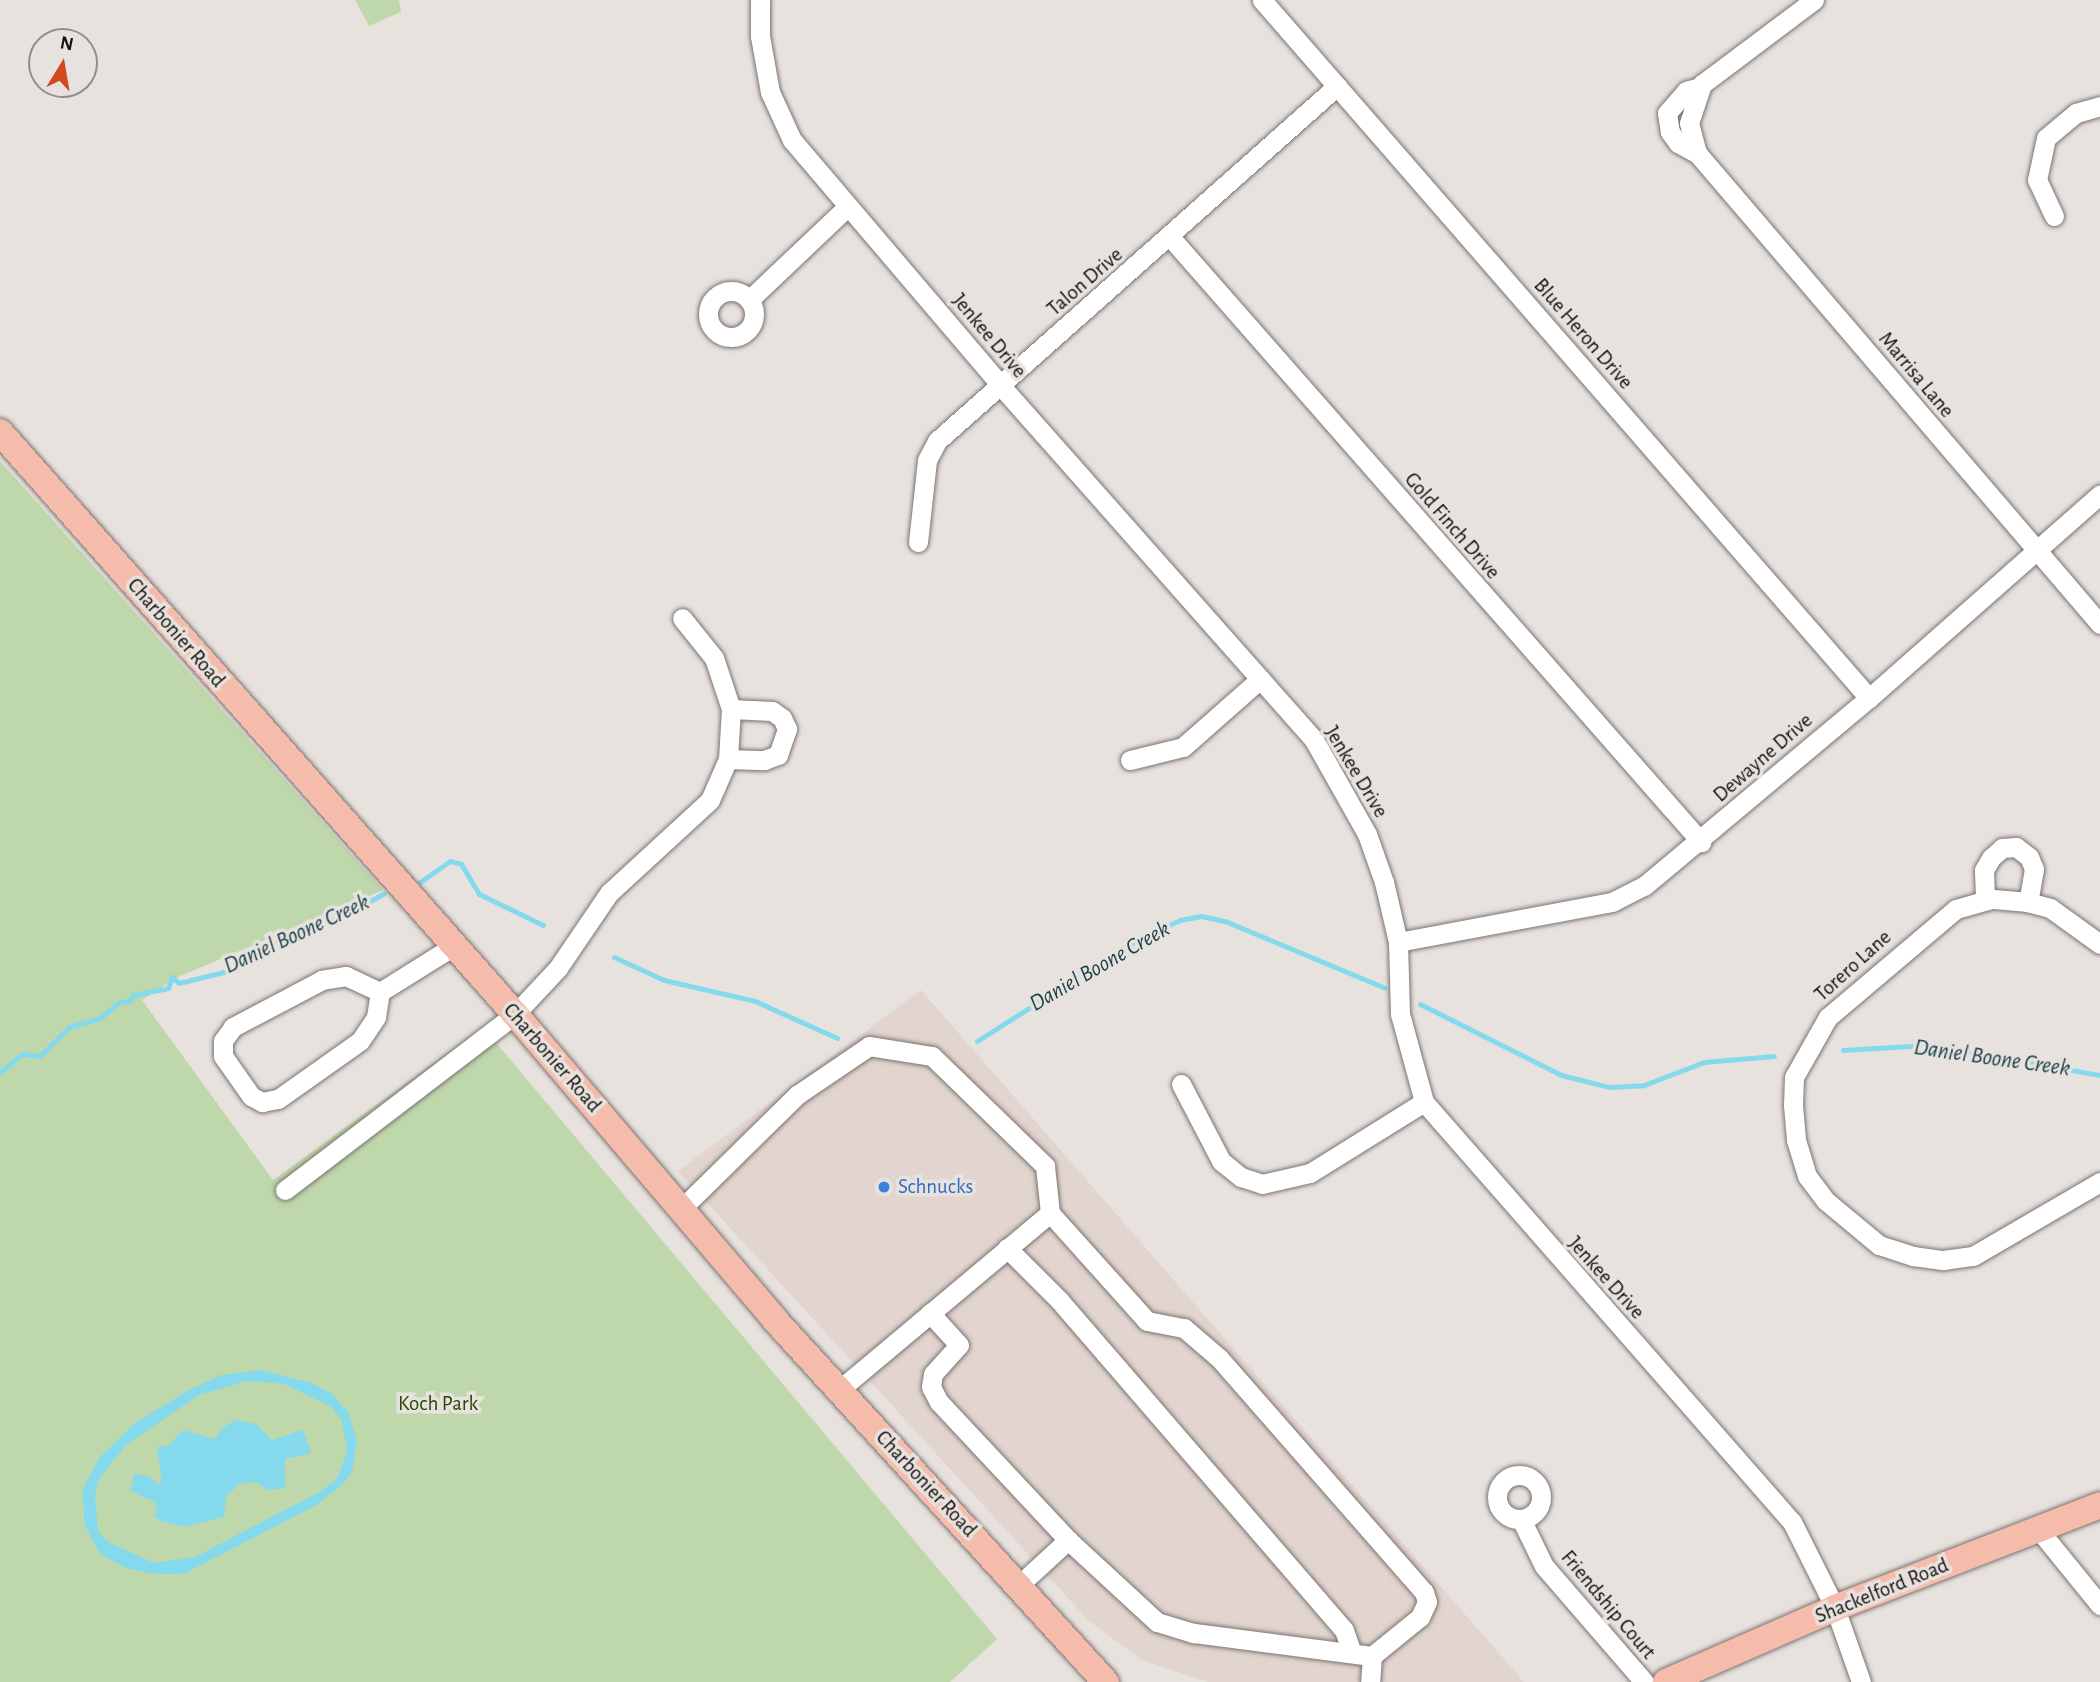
<!DOCTYPE html>
<html>
<head>
<meta charset="utf-8">
<style>
	body { margin:0 }
	#map { position:relative; width:2100px; height:1682px; overflow:hidden; background:#e8e2df; font-family:"Alegreya Sans",sans-serif }
	div>[style] { position:absolute }
	.built>* { inset:0; background:#e2d4ce }
	.green>* { inset:0; background:#bfd8ab }
	.water>* { inset:0; background:#84daec }
	.stream>* { height:5px; margin:-2.5px; padding:0 2.5px; transform-origin:2.5px; border-radius:2.5px; background:#84daec }
	.roads { filter:drop-shadow(0 0 2px #7a7471) drop-shadow(0 0 2px #7a7471) }
	.minor>* { height:19px; margin:-9.5px; padding:0 9.5px; transform-origin:9.5px; border-radius:9.5px; background:#fff }
	.minor>.ring { margin:-9.5px; padding:0; box-sizing:content-box; background:none; border:19px solid #fff; border-radius:50% }
	.major>* { height:26px; margin:-13px; padding:0 13px; transform-origin:13px; border-radius:13px; background:#f5bbab }
	.dots>* { width:19px; height:19px; translate:-50% -50%; box-sizing:border-box; border:4px solid #e8e2df; border-radius:50% }
	span { translate:-50% -50%; white-space:nowrap; text-align:center; line-height:1.15; -webkit-text-stroke:7px #e8e2df; paint-order:stroke }
	.street-label { font-size:21px; color:#13100f }
	.shop-label { font-size:21px; color:#366cbe }
	.left { translate:0 -50%; text-align:left }
	.park-label { font-size:21px; color:#2a4605 }
	.water-label { font-size:23px; color:#1a434a; font-style:italic }
	.north { position:absolute; left:28px; top:28px; width:70px; height:70px; box-sizing:border-box; background:#e8e2df; border:2px solid #938e8c; border-radius:50%; rotate:11deg; font-size:19px; font-weight:700; line-height:28px; text-align:center; color:#13100f }
	.north::after { content:''; display:block; margin:auto; width:24px; height:32px; background:#d14821; clip-path:polygon(50% 0,100% 100%,50% 72%,0 100%) }
</style>
</head>
<body>
<div id="map">
	<div class="built">
		<i style="clip-path:polygon(921px 990px,1524px 1682px,1208px 1682px,1142px 1660px,1089px 1621px,678px 1171px)"></i>
	</div>
	<div class="green">
		<i style="clip-path:polygon(355px 0,399px 0,401px 12px,369px 26px)"></i>
		<i style="clip-path:polygon(0 461px,383px 890px,178px 977px,142px 1000px,273px 1180px,483px 1027px,997px 1639px,950px 1682px,0 1682px)"></i>
	</div>
	<div class="water">
		<i style="clip-path:polygon(evenodd,261px 1370px,312px 1383px,332px 1394px,348px 1412px,357px 1441px,352px 1472px,343px 1484px,315px 1506px,183px 1574px,153px 1574px,126px 1568px,100px 1554px,85px 1526px,82px 1490px,99px 1458px,135px 1423px,187px 1391px,221px 1375px,261px 1370px,248px 1381px,284px 1384px,332px 1407px,342px 1421px,347px 1452px,337px 1479px,321px 1491px,195px 1557px,154px 1563px,108px 1542px,98px 1531px,95px 1494px,99px 1479px,126px 1445px,199px 1395px,248px 1381px)"></i>
		<i style="clip-path:polygon(235px 1420px,256px 1424px,272px 1440px,303px 1430px,311px 1453px,285px 1459px,285px 1488px,268px 1490px,255px 1482px,239px 1484px,226px 1497px,224px 1517px,185px 1527px,161px 1521px,153px 1515px,157px 1512px,155px 1502px,130px 1491px,134px 1474px,149px 1476px,158px 1484px,162px 1481px,157px 1447px,169px 1445px,183px 1430px,215px 1439px,222px 1428px)"></i>
	</div>
	<div class="stream">
		<i style="left:420px;top:882px;width:37px;rotate:-35deg"></i>
		<i style="left:450px;top:861px;width:11px;rotate:15deg"></i>
		<i style="left:461px;top:864px;width:35px;rotate:59deg"></i>
		<i style="left:479px;top:894px;width:71px;rotate:25.8deg"></i>
		<i style="left:614px;top:957px;width:55px;rotate:24.7deg"></i>
		<i style="left:664px;top:980px;width:93px;rotate:13deg"></i>
		<i style="left:755px;top:1001px;width:90px;rotate:24.3deg"></i>
		<i style="left:1420px;top:1004px;width:158px;rotate:26.7deg"></i>
		<i style="left:1561px;top:1075px;width:49px;rotate:14deg"></i>
		<i style="left:1609px;top:1087px;width:35px;rotate:-3deg"></i>
		<i style="left:1644px;top:1085px;width:64px;rotate:-21deg"></i>
		<i style="left:1704px;top:1062px;width:70px;rotate:-4.9deg"></i>
		<i style="left:977px;top:1041px;width:191px;rotate:-32.4deg"></i>
		<i style="left:1138px;top:939px;width:46px;rotate:-24.3deg"></i>
		<i style="left:1180px;top:920px;width:21px;rotate:-11deg"></i>
		<i style="left:1201px;top:916px;width:25px;rotate:12deg"></i>
		<i style="left:1225px;top:921px;width:173px;rotate:22.7deg"></i>
		<i style="left:1843px;top:1050px;width:85px;rotate:-3.4deg"></i>
		<i style="left:1928px;top:1045px;width:175px;rotate:9.9deg"></i>
		<i style="left:0;top:1072px;width:28px;rotate:-39deg"></i>
		<i style="left:22px;top:1054px;width:18px;rotate:6deg"></i>
		<i style="left:40px;top:1056px;width:41px;rotate:-45deg"></i>
		<i style="left:69px;top:1027px;width:32px;rotate:-16deg"></i>
		<i style="left:100px;top:1018px;width:25px;rotate:-40deg"></i>
		<i style="left:119px;top:1002px;width:11px;rotate:-5deg"></i>
		<i style="left:130px;top:1001px;width:7px;rotate:-63deg"></i>
		<i style="left:133px;top:995px;width:36px;rotate:-11deg"></i>
		<i style="left:168px;top:988px;width:12px;rotate:-70deg"></i>
		<i style="left:172px;top:977px;width:9px;rotate:41deg"></i>
		<i style="left:179px;top:983px;width:59px;rotate:-13.8deg"></i>
		<i style="left:236px;top:969px;width:56px;rotate:-33.4deg"></i>
		<i style="left:283px;top:938px;width:63px;rotate:-20.4deg"></i>
		<i style="left:342px;top:916px;width:47px;rotate:-28.2deg"></i>
	</div>
	<div class="roads">
		<div class="minor">
			<i style="left:760px;top:0;width:36px;rotate:90deg"></i>
			<i style="left:760px;top:36px;width:57px;rotate:79.9deg"></i>
			<i style="left:770px;top:92px;width:53px;rotate:65.4deg"></i>
			<i style="left:792px;top:140px;width:323px;rotate:49.6deg"></i>
			<i style="left:1001px;top:386px;width:473px;rotate:48.5deg"></i>
			<i style="left:1314px;top:740px;width:108px;rotate:60.6deg"></i>
			<i style="left:1367px;top:834px;width:51px;rotate:70.5deg"></i>
			<i style="left:1384px;top:882px;width:62px;rotate:76.9deg"></i>
			<i style="left:1398px;top:942px;width:72px;rotate:88.4deg"></i>
			<i style="left:1400px;top:1014px;width:91px;rotate:74.7deg"></i>
			<i style="left:1424px;top:1102px;width:558px;rotate:48.78deg"></i>
			<i style="left:1792px;top:1522px;width:96px;rotate:63.4deg"></i>
			<i style="left:1835px;top:1608px;width:78px;rotate:70.6deg"></i>
			<i style="left:1262px;top:0;width:925px;rotate:48.99deg"></i>
			<i style="left:1814px;top:0;width:140px;rotate:143.1deg"></i>
			<i style="left:1702px;top:84px;width:41px;rotate:108.4deg"></i>
			<i style="left:1689px;top:123px;width:31px;rotate:75deg"></i>
			<i style="left:1697px;top:153px;width:620px;rotate:49.45deg"></i>
			<i style="left:1698px;top:154px;width:23px;rotate:-151deg"></i>
			<i style="left:1678px;top:143px;width:14px;rotate:-126deg"></i>
			<i style="left:1670px;top:132px;width:19px;rotate:-99deg"></i>
			<i style="left:1667px;top:113px;width:29px;rotate:-49deg"></i>
			<i style="left:1686px;top:91px;width:15px;rotate:-16deg"></i>
			<i style="left:2054px;top:216px;width:40px;rotate:-115deg"></i>
			<i style="left:2037px;top:180px;width:43px;rotate:-77.9deg"></i>
			<i style="left:2046px;top:138px;width:39px;rotate:-40deg"></i>
			<i style="left:2076px;top:113px;width:25px;rotate:-16deg"></i>
			<i style="left:1171px;top:238px;width:804px;rotate:48.73deg"></i>
			<i class="ring" style="left:708px;top:291px;width:27px;height:27px"></i>
			<i style="left:749px;top:300px;width:135px;rotate:-43.5deg"></i>
			<i style="left:918px;top:542px;width:82px;rotate:-83.7deg"></i>
			<i style="left:927px;top:460px;width:21px;rotate:-62deg"></i>
			<i style="left:937px;top:441px;width:535px;rotate:-41.59deg"></i>
			<i style="left:728px;top:759px;width:36px;rotate:2deg"></i>
			<i style="left:764px;top:760px;width:15px;rotate:-20deg"></i>
			<i style="left:778px;top:755px;width:28px;rotate:-71deg"></i>
			<i style="left:787px;top:729px;width:12px;rotate:-114deg"></i>
			<i style="left:782px;top:718px;width:12px;rotate:-145deg"></i>
			<i style="left:772px;top:711px;width:41px;rotate:-177.2deg"></i>
			<i style="left:1130px;top:760px;width:55px;rotate:-13.8deg"></i>
			<i style="left:1183px;top:747px;width:103px;rotate:-41.4deg"></i>
			<i style="left:1985px;top:899px;width:29px;rotate:-92deg"></i>
			<i style="left:1984px;top:870px;width:14px;rotate:-60deg"></i>
			<i style="left:1991px;top:858px;width:15px;rotate:-42deg"></i>
			<i style="left:2002px;top:848px;width:14px;rotate:-4deg"></i>
			<i style="left:2016px;top:847px;width:16px;rotate:38deg"></i>
			<i style="left:2029px;top:857px;width:13px;rotate:67deg"></i>
			<i style="left:2034px;top:869px;width:34px;rotate:100deg"></i>
			<i style="left:1398px;top:942px;width:218px;rotate:-10.6deg"></i>
			<i style="left:1612px;top:902px;width:36px;rotate:-27deg"></i>
			<i style="left:1644px;top:886px;width:293px;rotate:-39.9deg"></i>
			<i style="left:1869px;top:698px;width:308px;rotate:-41.4deg"></i>
			<i style="left:2100px;top:944px;width:62px;rotate:-144.2deg"></i>
			<i style="left:2050px;top:908px;width:23px;rotate:-165deg"></i>
			<i style="left:2028px;top:902px;width:37px;rotate:-175deg"></i>
			<i style="left:1991px;top:899px;width:36px;rotate:164deg"></i>
			<i style="left:1956px;top:909px;width:167px;rotate:139.8deg"></i>
			<i style="left:1828px;top:1017px;width:69px;rotate:119.5deg"></i>
			<i style="left:1794px;top:1077px;width:28px;rotate:92deg"></i>
			<i style="left:1793px;top:1105px;width:35px;rotate:85deg"></i>
			<i style="left:1796px;top:1140px;width:38px;rotate:73deg"></i>
			<i style="left:1807px;top:1176px;width:31px;rotate:53deg"></i>
			<i style="left:1826px;top:1201px;width:69px;rotate:39.7deg"></i>
			<i style="left:1879px;top:1245px;width:36px;rotate:18deg"></i>
			<i style="left:1913px;top:1256px;width:30px;rotate:8deg"></i>
			<i style="left:1943px;top:1260px;width:30px;rotate:-8deg"></i>
			<i style="left:1973px;top:1256px;width:147px;rotate:-30.2deg"></i>
			<i style="left:380px;top:992px;width:38px;rotate:-155deg"></i>
			<i style="left:346px;top:976px;width:24px;rotate:171deg"></i>
			<i style="left:322px;top:980px;width:101px;rotate:152.2deg"></i>
			<i style="left:233px;top:1027px;width:17px;rotate:126deg"></i>
			<i style="left:223px;top:1041px;width:15px;rotate:90deg"></i>
			<i style="left:223px;top:1056px;width:49px;rotate:55deg"></i>
			<i style="left:251px;top:1096px;width:13px;rotate:29deg"></i>
			<i style="left:262px;top:1102px;width:16px;rotate:-11deg"></i>
			<i style="left:278px;top:1099px;width:100px;rotate:-35.3deg"></i>
			<i style="left:360px;top:1041px;width:29px;rotate:-56deg"></i>
			<i style="left:376px;top:1017px;width:25px;rotate:-81deg"></i>
			<i style="left:380px;top:992px;width:85px;rotate:-32deg"></i>
			<i style="left:1181px;top:1084px;width:87px;rotate:62.5deg"></i>
			<i style="left:1221px;top:1161px;width:26px;rotate:39deg"></i>
			<i style="left:1241px;top:1177px;width:22px;rotate:18deg"></i>
			<i style="left:1262px;top:1184px;width:49px;rotate:-12.9deg"></i>
			<i style="left:1310px;top:1173px;width:134px;rotate:-31.9deg"></i>
			<i style="left:285px;top:1190px;width:290px;rotate:-37.4deg"></i>
			<i style="left:515px;top:1014px;width:63px;rotate:-46.9deg"></i>
			<i style="left:558px;top:968px;width:91px;rotate:-55.8deg"></i>
			<i style="left:609px;top:893px;width:137px;rotate:-42.6deg"></i>
			<i style="left:710px;top:800px;width:45px;rotate:-66.3deg"></i>
			<i style="left:728px;top:759px;width:50px;rotate:-86.6deg"></i>
			<i style="left:731px;top:709px;width:54px;rotate:-108.4deg"></i>
			<i style="left:714px;top:658px;width:51px;rotate:-128.7deg"></i>
			<i style="left:681px;top:1209px;width:163px;rotate:-44.5deg"></i>
			<i style="left:797px;top:1095px;width:87px;rotate:-34.2deg"></i>
			<i style="left:869px;top:1046px;width:64px;rotate:9deg"></i>
			<i style="left:932px;top:1056px;width:158px;rotate:44.2deg"></i>
			<i style="left:1045px;top:1166px;width:47px;rotate:83.9deg"></i>
			<i style="left:1050px;top:1213px;width:275px;rotate:140deg"></i>
			<i style="left:1050px;top:1213px;width:145px;rotate:48.1deg"></i>
			<i style="left:1147px;top:1321px;width:38px;rotate:11deg"></i>
			<i style="left:1184px;top:1328px;width:46px;rotate:40.6deg"></i>
			<i style="left:1219px;top:1358px;width:311px;rotate:48.8deg"></i>
			<i style="left:1424px;top:1592px;width:10px;rotate:73deg"></i>
			<i style="left:1427px;top:1602px;width:17px;rotate:115deg"></i>
			<i style="left:1420px;top:1617px;width:62px;rotate:140.9deg"></i>
			<i style="left:1372px;top:1656px;width:26px;rotate:94deg"></i>
			<i style="left:1007px;top:1248px;width:74px;rotate:45deg"></i>
			<i style="left:1059px;top:1300px;width:436px;rotate:49.2deg"></i>
			<i style="left:1344px;top:1630px;width:21px;rotate:71deg"></i>
			<i style="left:930px;top:1313px;width:43px;rotate:47.8deg"></i>
			<i style="left:959px;top:1345px;width:39px;rotate:132deg"></i>
			<i style="left:933px;top:1374px;width:13px;rotate:99deg"></i>
			<i style="left:931px;top:1387px;width:17px;rotate:62deg"></i>
			<i style="left:939px;top:1402px;width:189px;rotate:46.9deg"></i>
			<i style="left:1068px;top:1540px;width:121px;rotate:42.7deg"></i>
			<i style="left:1157px;top:1622px;width:39px;rotate:17deg"></i>
			<i style="left:1194px;top:1633px;width:179px;rotate:7.4deg"></i>
			<i class="ring" style="left:1497px;top:1475px;width:25px;height:25px"></i>
			<i style="left:1521px;top:1519px;width:52px;rotate:63.9deg"></i>
			<i style="left:1544px;top:1566px;width:153px;rotate:49.2deg"></i>
			<i style="left:2039px;top:1530px;width:97px;rotate:50.9deg"></i>
			<i style="left:1019px;top:1585px;width:67px;rotate:-42.6deg"></i>
		</div>
		<div class="major">
			<i style="left:0;top:432px;width:777px;rotate:48.5deg"></i>
			<i style="left:515px;top:1014px;width:402px;rotate:49.6deg"></i>
			<i style="left:775px;top:1320px;width:491px;rotate:47.6deg"></i>
			<i style="left:1666px;top:1682px;width:184px;rotate:-23.6deg"></i>
			<i style="left:1835px;top:1608px;width:284px;rotate:-21.2deg"></i>
		</div>
	</div>
	<div class="dots">
		<i style="left:884px;top:1187px;background:#3f7fe0"></i>
	</div>
	<div class="street-label">
		<span style="left:1085px;top:282px;rotate:-41deg">Talon Drive</span>
		<span style="left:1583px;top:334px;rotate:49deg">Blue Heron Drive</span>
		<span style="left:989px;top:336px;rotate:50deg">Jenkee Drive</span>
		<span style="left:1916px;top:375px;rotate:50deg">Marrisa Lane</span>
		<span style="left:1452px;top:526px;rotate:49deg">Gold Finch Drive</span>
		<span style="left:176px;top:633px;rotate:49deg">Charbonier Road</span>
		<span style="left:1763px;top:758px;rotate:-41deg">Dewayne Drive</span>
		<span style="left:1356px;top:772px;rotate:59deg">Jenkee Drive</span>
		<span style="left:1853px;top:966px;rotate:-42deg">Torero Lane</span>
		<span style="left:552px;top:1058px;rotate:49deg">Charbonier Road</span>
		<span style="left:1606px;top:1278px;rotate:48deg">Jenkee Drive</span>
		<span style="left:926px;top:1484px;rotate:47deg">Charbonier Road</span>
		<span style="left:1882px;top:1591px;rotate:-22deg">Shackelford Road</span>
		<span style="left:1608px;top:1605px;rotate:50deg">Friendship Court</span>
	</div>
	<div class="shop-label">
		<span class="left" style="left:898px;top:1187px">Schnucks</span>
	</div>
	<div class="park-label">
		<span style="left:438px;top:1404px">Koch Park</span>
	</div>
	<div class="water-label">
		<span style="left:297px;top:935px;rotate:-25deg">Daniel Boone Creek</span>
		<span style="left:1100px;top:967px;rotate:-30deg">Daniel Boone Creek</span>
		<span style="left:1992px;top:1059px;rotate:8deg">Daniel Boone Creek</span>
	</div>
	<div class="north">N</div>
</div>
</body>
</html>
